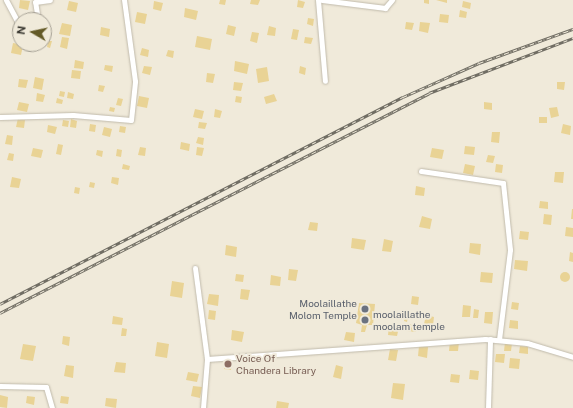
<!DOCTYPE html>
<html>
<head>
<meta charset="utf-8">
<style>
	body { margin:0 }
	#map { position:relative; width:573px; height:408px; overflow:hidden; background:#f0eada; font-family:"Public Sans",sans-serif }
	div>[style] { position:absolute }
	.building>* { inset:0; background:#e9d395 }
	.round { border-radius:50% }
	.roads { filter:drop-shadow(0 0 1px #c0baab) drop-shadow(0 0 1px #c0baab) }
	.street>* { height:5px; margin:-2.5px; padding:0 2.5px; transform-origin:2.5px; border-radius:2.5px; background:#fff }
	.rail>* { height:3px; margin-top:-1.5px; transform-origin:0; background:repeating-linear-gradient(90deg,#f0eada 0 4.5px,#716e64 0 9px); box-sizing:border-box; border-block:1px solid #716e64 }
	.dots>* { width:11px; height:11px; translate:-50% -50%; box-sizing:border-box; border:2px solid #f0eada; border-radius:50% }
	span { translate:-50% -50%; white-space:nowrap; text-align:center; line-height:1.15; -webkit-text-stroke:3.5px #f0eada; paint-order:stroke }
	.worship-label { font-size:10px; color:#5b616d }
	.right { translate:-100% -50%; text-align:right }
	.left { translate:0 -50%; text-align:left }
	.education-label { font-size:10px; color:#785e54 }
	.north { position:absolute; left:12px; top:12px; width:40px; height:40px; box-sizing:border-box; background:#f0eada; border:1px solid #a6a195; border-radius:50%; rotate:279deg; font-size:11px; font-weight:700; line-height:16px; text-align:center; color:#36342d }
	.north::after { content:''; display:block; margin:auto; width:14px; height:18px; background:#645a27; clip-path:polygon(50% 0,100% 100%,50% 72%,0 100%) }
</style>
</head>
<body>
<div id="map">
	<div class="building">
		<i style="clip-path:polygon(20px 0,30px 1px,28px 10px,19px 8px)"></i>
		<i style="clip-path:polygon(220px 0,226px 0,225px 5px,219px 4px)"></i>
		<i style="clip-path:polygon(251px 0,260px 0,258px 5px,250px 4px)"></i>
		<i style="clip-path:polygon(298px 0,305px 2px,303px 8px,297px 7px)"></i>
		<i style="clip-path:polygon(424px 0,429px 0,429px 4px,424px 3px)"></i>
		<i style="clip-path:polygon(436px 0,447px 0,447px 3px)"></i>
		<i style="clip-path:polygon(69px 1px,78px 3px,76px 12px,67px 10px)"></i>
		<i style="clip-path:polygon(154px 1px,163px 3px,161px 11px,153px 9px)"></i>
		<i style="clip-path:polygon(463px 1px,471px 3px,470px 9px,462px 7px)"></i>
		<i style="clip-path:polygon(185px 8px,198px 11px,196px 20px,184px 17px)"></i>
		<i style="clip-path:polygon(460px 10px,467px 12px,466px 18px,459px 17px)"></i>
		<i style="clip-path:polygon(137px 12px,147px 14px,145px 24px,135px 22px)"></i>
		<i style="clip-path:polygon(440px 14px,449px 15px,448px 23px,439px 22px)"></i>
		<i style="clip-path:polygon(308px 18px,314px 19px,313px 26px,307px 24px)"></i>
		<i style="clip-path:polygon(406px 22px,414px 23px,412px 30px,405px 29px)"></i>
		<i style="clip-path:polygon(420px 22px,430px 23px,428px 33px,419px 31px)"></i>
		<i style="clip-path:polygon(62px 23px,72px 25px,70px 36px,59px 34px)"></i>
		<i style="clip-path:polygon(228px 25px,236px 27px,234px 36px,226px 34px)"></i>
		<i style="clip-path:polygon(269px 26px,276px 28px,275px 36px,267px 35px)"></i>
		<i style="clip-path:polygon(101px 27px,110px 29px,109px 37px,100px 35px)"></i>
		<i style="clip-path:polygon(293px 29px,299px 30px,297px 40px,291px 39px)"></i>
		<i style="clip-path:polygon(252px 32px,259px 33px,257px 43px,250px 41px)"></i>
		<i style="clip-path:polygon(197px 36px,212px 39px,210px 50px,195px 47px)"></i>
		<i style="clip-path:polygon(62px 37px,69px 38px,67px 49px,60px 47px)"></i>
		<i style="clip-path:polygon(305px 37px,313px 38px,311px 44px,304px 43px)"></i>
		<i style="clip-path:polygon(48px 41px,52px 41px,50px 48px,47px 47px)"></i>
		<i style="clip-path:polygon(13px 43px,23px 45px,21px 55px,11px 53px)"></i>
		<i style="clip-path:polygon(142px 48px,149px 50px,148px 57px,140px 55px)"></i>
		<i style="clip-path:polygon(168px 50px,174px 51px,173px 58px,166px 56px)"></i>
		<i style="clip-path:polygon(75px 60px,84px 62px,83px 69px,74px 68px)"></i>
		<i style="clip-path:polygon(235px 61px,249px 64px,247px 74px,234px 71px)"></i>
		<i style="clip-path:polygon(105px 65px,113px 66px,112px 72px,104px 70px)"></i>
		<i style="clip-path:polygon(144px 66px,152px 67px,150px 75px,142px 73px)"></i>
		<i style="clip-path:polygon(300px 66px,306px 68px,305px 75px,299px 73px)"></i>
		<i style="clip-path:polygon(267px 67px,269px 81px,258px 83px,256px 69px)"></i>
		<i style="clip-path:polygon(72px 70px,81px 71px,80px 79px,71px 78px)"></i>
		<i style="clip-path:polygon(207px 73px,215px 74px,213px 83px,206px 82px)"></i>
		<i style="clip-path:polygon(35px 77px,44px 79px,42px 90px,33px 88px)"></i>
		<i style="clip-path:polygon(19px 79px,28px 80px,26px 88px,18px 87px)"></i>
		<i style="clip-path:polygon(234px 82px,243px 83px,241px 91px,233px 90px)"></i>
		<i style="clip-path:polygon(557px 82px,565px 82px,564px 90px,557px 89px)"></i>
		<i style="clip-path:polygon(99px 85px,105px 86px,103px 92px,98px 91px)"></i>
		<i style="clip-path:polygon(60px 91px,65px 92px,64px 97px,59px 96px)"></i>
		<i style="clip-path:polygon(68px 92px,74px 94px,73px 99px,67px 98px)"></i>
		<i style="clip-path:polygon(37px 93px,45px 95px,43px 102px,36px 101px)"></i>
		<i style="clip-path:polygon(274px 94px,277px 101px,266px 104px,264px 97px)"></i>
		<i style="clip-path:polygon(139px 96px,149px 98px,147px 108px,137px 106px)"></i>
		<i style="clip-path:polygon(236px 96px,242px 97px,241px 103px,235px 102px)"></i>
		<i style="clip-path:polygon(57px 98px,63px 100px,62px 104px,56px 103px)"></i>
		<i style="clip-path:polygon(118px 98px,123px 99px,121px 106px,116px 105px)"></i>
		<i style="clip-path:polygon(19px 102px,29px 104px,27px 112px,17px 110px)"></i>
		<i style="clip-path:polygon(484px 102px,492px 103px,492px 110px,484px 109px)"></i>
		<i style="clip-path:polygon(110px 107px,115px 108px,114px 112px,109px 111px)"></i>
		<i style="clip-path:polygon(557px 107px,559px 116px,551px 118px,549px 108px)"></i>
		<i style="clip-path:polygon(195px 109px,204px 111px,202px 119px,193px 117px)"></i>
		<i style="clip-path:polygon(215px 109px,222px 111px,220px 118px,214px 117px)"></i>
		<i style="clip-path:polygon(539px 117px,547px 117px,547px 123px,539px 123px)"></i>
		<i style="clip-path:polygon(18px 118px,25px 120px,24px 128px,16px 127px)"></i>
		<i style="clip-path:polygon(71px 119px,77px 121px,76px 128px,70px 127px)"></i>
		<i style="clip-path:polygon(63px 120px,69px 121px,68px 127px,62px 126px)"></i>
		<i style="clip-path:polygon(199px 122px,207px 123px,205px 129px,198px 128px)"></i>
		<i style="clip-path:polygon(90px 124px,96px 125px,95px 132px,89px 131px)"></i>
		<i style="clip-path:polygon(563px 124px,571px 126px,570px 135px,561px 133px)"></i>
		<i style="clip-path:polygon(48px 125px,57px 127px,55px 134px,47px 132px)"></i>
		<i style="clip-path:polygon(120px 126px,126px 127px,125px 133px,119px 132px)"></i>
		<i style="clip-path:polygon(104px 127px,112px 129px,110px 137px,102px 135px)"></i>
		<i style="clip-path:polygon(492px 132px,500px 132px,499px 143px,491px 142px)"></i>
		<i style="clip-path:polygon(7px 135px,13px 136px,12px 145px,5px 144px)"></i>
		<i style="clip-path:polygon(198px 137px,204px 138px,203px 145px,196px 143px)"></i>
		<i style="clip-path:polygon(181px 142px,190px 144px,189px 151px,180px 149px)"></i>
		<i style="clip-path:polygon(58px 144px,63px 145px,61px 155px,56px 154px)"></i>
		<i style="clip-path:polygon(465px 146px,475px 147px,474px 155px,464px 154px)"></i>
		<i style="clip-path:polygon(140px 147px,146px 148px,145px 156px,138px 155px)"></i>
		<i style="clip-path:polygon(197px 147px,204px 148px,202px 156px,196px 155px)"></i>
		<i style="clip-path:polygon(33px 148px,43px 150px,41px 158px,31px 156px)"></i>
		<i style="clip-path:polygon(432px 148px,444px 150px,442px 159px,430px 157px)"></i>
		<i style="clip-path:polygon(117px 149px,122px 150px,121px 157px,116px 156px)"></i>
		<i style="clip-path:polygon(97px 150px,103px 151px,102px 157px,96px 155px)"></i>
		<i style="clip-path:polygon(9px 153px,14px 154px,13px 161px,7px 160px)"></i>
		<i style="clip-path:polygon(488px 155px,495px 156px,493px 163px,486px 162px)"></i>
		<i style="clip-path:polygon(123px 164px,130px 166px,129px 170px,122px 169px)"></i>
		<i style="clip-path:polygon(465px 164px,475px 166px,473px 175px,463px 173px)"></i>
		<i style="clip-path:polygon(496px 164px,503px 165px,502px 173px,495px 172px)"></i>
		<i style="clip-path:polygon(555px 172px,564px 172px,563px 183px,554px 182px)"></i>
		<i style="clip-path:polygon(12px 177px,21px 179px,19px 188px,10px 187px)"></i>
		<i style="clip-path:polygon(112px 177px,119px 178px,118px 185px,111px 183px)"></i>
		<i style="clip-path:polygon(90px 182px,95px 183px,94px 188px,89px 187px)"></i>
		<i style="clip-path:polygon(416px 186px,425px 188px,424px 196px,415px 195px)"></i>
		<i style="clip-path:polygon(75px 187px,80px 188px,79px 194px,74px 193px)"></i>
		<i style="clip-path:polygon(540px 201px,548px 202px,548px 209px,539px 208px)"></i>
		<i style="clip-path:polygon(572px 209px,573px 209px,573px 219px,571px 219px)"></i>
		<i style="clip-path:polygon(544px 214px,552px 215px,551px 225px,543px 224px)"></i>
		<i style="clip-path:polygon(422px 216px,432px 219px,430px 229px,419px 227px)"></i>
		<i style="clip-path:polygon(310px 222px,318px 223px,317px 231px,308px 230px)"></i>
		<i style="clip-path:polygon(566px 227px,573px 228px,573px 237px,565px 236px)"></i>
		<i style="clip-path:polygon(520px 231px,529px 232px,528px 240px,519px 239px)"></i>
		<i style="clip-path:polygon(352px 238px,366px 240px,364px 250px,351px 248px)"></i>
		<i style="clip-path:polygon(384px 239px,393px 241px,391px 252px,382px 251px)"></i>
		<i style="clip-path:polygon(470px 243px,481px 244px,480px 255px,469px 253px)"></i>
		<i style="clip-path:polygon(226px 245px,237px 247px,236px 257px,225px 255px)"></i>
		<i style="clip-path:polygon(570px 252px,573px 253px,573px 262px,569px 261px)"></i>
		<i style="clip-path:polygon(515px 260px,528px 261px,527px 271px,514px 269px)"></i>
		<i style="clip-path:polygon(289px 269px,298px 270px,296px 281px,288px 280px)"></i>
		<i style="clip-path:polygon(481px 272px,493px 273px,492px 283px,480px 282px)"></i>
		<i class="round" style="left:560px;top:272px;width:10px;height:10px"></i>
		<i style="clip-path:polygon(236px 274px,244px 275px,243px 282px,235px 281px)"></i>
		<i style="clip-path:polygon(271px 275px,281px 277px,280px 286px,270px 285px)"></i>
		<i style="clip-path:polygon(172px 281px,184px 283px,182px 298px,170px 296px)"></i>
		<i style="clip-path:polygon(241px 289px,250px 290px,248px 300px,240px 299px)"></i>
		<i style="clip-path:polygon(209px 294px,219px 295px,218px 306px,207px 304px)"></i>
		<i style="clip-path:polygon(412px 296px,419px 297px,418px 305px,411px 304px)"></i>
		<i style="clip-path:polygon(512px 302px,519px 303px,518px 310px,511px 309px)"></i>
		<i style="clip-path:polygon(359px 303px,375px 304px,373px 325px,367px 325px,365px 332px,361px 332px,362px 325px,356px 323px)"></i>
		<i style="clip-path:polygon(463px 305px,471px 306px,470px 317px,462px 317px)"></i>
		<i style="clip-path:polygon(474px 309px,479px 310px,478px 318px,473px 318px)"></i>
		<i style="clip-path:polygon(209px 310px,216px 311px,215px 320px,208px 319px)"></i>
		<i style="clip-path:polygon(485px 312px,493px 312px,492px 324px,484px 323px)"></i>
		<i style="clip-path:polygon(426px 315px,434px 317px,433px 325px,424px 324px)"></i>
		<i style="clip-path:polygon(113px 316px,123px 318px,122px 325px,112px 324px)"></i>
		<i style="clip-path:polygon(404px 317px,408px 317px,407px 322px,404px 321px)"></i>
		<i style="clip-path:polygon(510px 320px,518px 321px,518px 329px,509px 328px)"></i>
		<i style="clip-path:polygon(407px 324px,417px 325px,416px 332px,406px 331px)"></i>
		<i style="clip-path:polygon(389px 326px,399px 327px,397px 336px,388px 335px)"></i>
		<i style="clip-path:polygon(122px 328px,127px 329px,126px 336px,121px 336px)"></i>
		<i style="clip-path:polygon(232px 330px,244px 332px,242px 342px,231px 340px)"></i>
		<i style="clip-path:polygon(346px 332px,355px 333px,354px 342px,344px 340px)"></i>
		<i style="clip-path:polygon(63px 336px,70px 337px,69px 346px,62px 344px)"></i>
		<i style="clip-path:polygon(450px 341px,459px 342px,458px 351px,449px 351px)"></i>
		<i style="clip-path:polygon(157px 342px,169px 344px,167px 358px,155px 356px)"></i>
		<i style="clip-path:polygon(505px 342px,512px 343px,511px 351px,504px 351px)"></i>
		<i style="clip-path:polygon(23px 344px,36px 346px,33px 361px,20px 359px)"></i>
		<i style="clip-path:polygon(419px 346px,428px 347px,427px 358px,418px 356px)"></i>
		<i style="clip-path:polygon(520px 346px,528px 347px,528px 354px,519px 353px)"></i>
		<i style="clip-path:polygon(390px 349px,398px 350px,396px 361px,388px 360px)"></i>
		<i style="clip-path:polygon(496px 354px,505px 354px,504px 363px,495px 362px)"></i>
		<i style="clip-path:polygon(510px 358px,520px 359px,519px 369px,509px 368px)"></i>
		<i style="clip-path:polygon(225px 359px,232px 359px,231px 370px,224px 369px)"></i>
		<i style="clip-path:polygon(116px 362px,126px 363px,125px 373px,114px 372px)"></i>
		<i style="clip-path:polygon(66px 365px,74px 366px,73px 378px,64px 376px)"></i>
		<i style="clip-path:polygon(336px 365px,343px 367px,341px 379px,333px 377px)"></i>
		<i style="clip-path:polygon(470px 370px,479px 371px,478px 380px,469px 379px)"></i>
		<i style="clip-path:polygon(188px 372px,199px 374px,197px 382px,186px 380px)"></i>
		<i style="clip-path:polygon(451px 374px,460px 375px,459px 383px,450px 382px)"></i>
		<i style="clip-path:polygon(393px 383px,405px 384px,403px 400px,391px 398px)"></i>
		<i style="clip-path:polygon(193px 386px,202px 387px,200px 398px,191px 396px)"></i>
		<i style="clip-path:polygon(0 395px,8px 397px,7px 408px,0 407px)"></i>
		<i style="clip-path:polygon(27px 396px,35px 397px,34px 405px,26px 403px)"></i>
		<i style="clip-path:polygon(61px 396px,69px 397px,68px 404px,60px 403px)"></i>
		<i style="clip-path:polygon(106px 398px,117px 399px,116px 408px,105px 406px)"></i>
		<i style="clip-path:polygon(277px 401px,289px 403px,288px 408px,276px 408px)"></i>
	</div>
	<div class="roads">
		<div class="street">
			<i style="left:6px;top:0;width:30px;rotate:62deg"></i>
			<i style="left:318px;top:0;width:81px;rotate:85.1deg"></i>
			<i style="left:322px;top:0;width:64px;rotate:7.2deg"></i>
			<i style="left:385px;top:8px;width:11px;rotate:-49deg"></i>
			<i style="left:38px;top:20px;width:18px;rotate:-99deg"></i>
			<i style="left:35px;top:2px;width:15px;rotate:-8deg"></i>
			<i style="left:0;top:117px;width:73px;rotate:-1.6deg"></i>
			<i style="left:73px;top:115px;width:58px;rotate:4.9deg"></i>
			<i style="left:131px;top:120px;width:39px;rotate:-84deg"></i>
			<i style="left:135px;top:81px;width:82px;rotate:-97.7deg"></i>
			<i style="left:421px;top:171px;width:83px;rotate:8.3deg"></i>
			<i style="left:503px;top:183px;width:67px;rotate:84deg"></i>
			<i style="left:510px;top:250px;width:90px;rotate:97deg"></i>
			<i style="left:195px;top:268px;width:92px;rotate:82.5deg"></i>
			<i style="left:0;top:386px;width:46px;rotate:1.2deg"></i>
			<i style="left:46px;top:387px;width:22px;rotate:74deg"></i>
			<i style="left:203px;top:408px;width:49px;rotate:-85.3deg"></i>
			<i style="left:207px;top:359px;width:279px;rotate:-4.1deg"></i>
			<i style="left:485px;top:339px;width:42px;rotate:5.4deg"></i>
			<i style="left:527px;top:343px;width:48px;rotate:16.9deg"></i>
			<i style="left:488px;top:408px;width:69px;rotate:-88.3deg"></i>
		</div>
	</div>
	<div class="rail">
		<i style="left:0;top:304px;width:453px;rotate:-27.2deg"></i>
		<i style="left:403px;top:97px;width:83px;rotate:-24.1deg"></i>
		<i style="left:479px;top:63px;width:100px;rotate:-19.9deg"></i>
		<i style="left:0;top:313px;width:482px;rotate:-27.1deg"></i>
		<i style="left:429px;top:93px;width:154px;rotate:-20.9deg"></i>
	</div>
	<div class="dots">
		<i style="left:365px;top:309px;background:#6b7280"></i>
		<i style="left:365px;top:320px;background:#6b7280"></i>
		<i style="left:228px;top:364px;background:#8d6e63"></i>
	</div>
	<div class="worship-label">
		<span class="right" style="left:357px;top:309px">Moolaillathe<br>Molom Temple</span>
		<span class="left" style="left:373px;top:320px">moolaillathe<br>moolam temple</span>
	</div>
	<div class="education-label">
		<span class="left" style="left:236px;top:364px">Voice Of<br>Chandera Library</span>
	</div>
	<div class="north">N</div>
</div>
</body>
</html>
